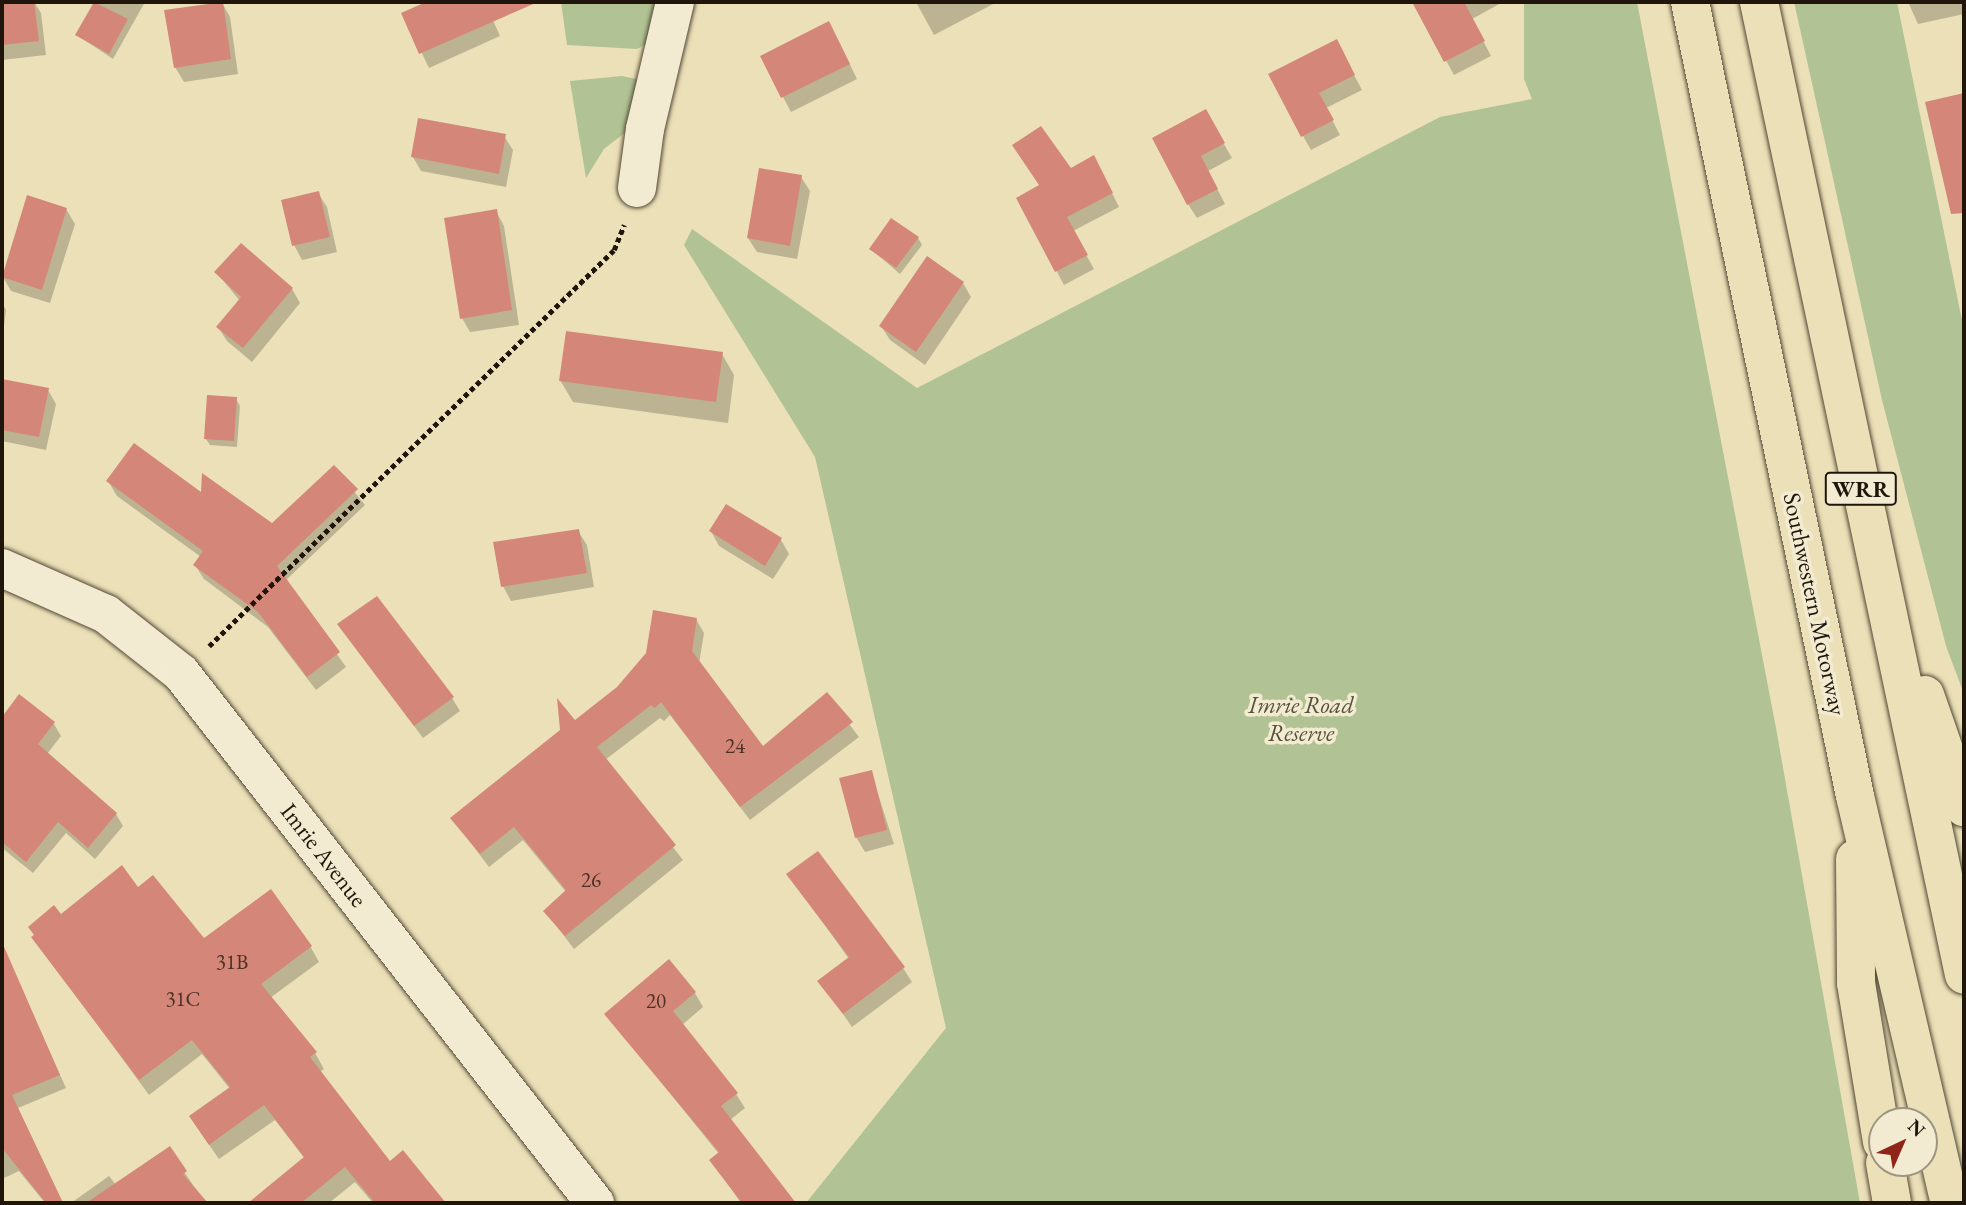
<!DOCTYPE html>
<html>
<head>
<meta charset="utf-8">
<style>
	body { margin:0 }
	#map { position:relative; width:1966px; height:1205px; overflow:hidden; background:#ece0b8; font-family:"EB Garamond",serif }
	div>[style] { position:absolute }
	.green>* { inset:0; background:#b1c394 }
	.shadow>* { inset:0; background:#0003 }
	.building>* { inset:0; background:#d48778 }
	.path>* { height:4.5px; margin-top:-2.25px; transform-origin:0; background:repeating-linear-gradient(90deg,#1f150a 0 5px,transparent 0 8.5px) }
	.roads { filter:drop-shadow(0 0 2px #524836) drop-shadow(0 0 2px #524836) }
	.street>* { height:38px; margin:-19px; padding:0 19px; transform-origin:19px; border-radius:19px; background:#f3ebd1 }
	.highway>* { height:38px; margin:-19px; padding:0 19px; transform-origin:19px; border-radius:19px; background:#ece0b8 }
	span { translate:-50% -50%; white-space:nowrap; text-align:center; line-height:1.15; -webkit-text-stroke:7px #f3ebd1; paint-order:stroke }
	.number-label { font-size:21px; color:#4c3226 }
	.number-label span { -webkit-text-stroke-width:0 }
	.shield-label span { padding:2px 5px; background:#f3ebd1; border:2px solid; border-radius:5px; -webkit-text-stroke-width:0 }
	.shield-label { font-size:23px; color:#1f150a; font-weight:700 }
	.street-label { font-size:24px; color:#1f150a }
	.park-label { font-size:24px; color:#52523a; font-style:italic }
	.frame { position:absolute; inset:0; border:4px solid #1f150a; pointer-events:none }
	.north { position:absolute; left:1868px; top:1107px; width:70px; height:70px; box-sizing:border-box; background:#f3ebd1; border:2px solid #9e9581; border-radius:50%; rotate:44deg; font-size:19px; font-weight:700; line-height:28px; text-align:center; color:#1f150a }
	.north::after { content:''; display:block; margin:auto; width:24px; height:32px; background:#8f2418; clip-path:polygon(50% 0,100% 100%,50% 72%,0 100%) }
</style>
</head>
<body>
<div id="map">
	<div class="green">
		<i style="clip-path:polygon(561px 2px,655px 2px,648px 43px,637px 49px,567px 45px)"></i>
		<i style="clip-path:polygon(1524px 2px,1637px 2px,1776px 728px,1860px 1203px,806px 1203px,946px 1028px,815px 457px,684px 245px,692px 229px,917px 388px,1440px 117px,1532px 99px,1524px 79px)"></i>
		<i style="clip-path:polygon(1794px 2px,1897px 2px,1964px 330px,1964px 694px,1946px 646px,1882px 400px)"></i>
		<i style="clip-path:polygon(622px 76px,641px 80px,632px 127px,604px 149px,586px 178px,570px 81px)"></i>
	</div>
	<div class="shadow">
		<i style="clip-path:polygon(34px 2px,41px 13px,46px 55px,2px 60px,2px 3px)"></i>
		<i style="clip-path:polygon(96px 2px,145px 2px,113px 59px,77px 35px)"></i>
		<i style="clip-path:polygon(430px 2px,485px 2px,500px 36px,429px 68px,403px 14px)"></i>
		<i style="clip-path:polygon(916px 2px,997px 2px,934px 35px)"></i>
		<i style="clip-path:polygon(1414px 2px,1503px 2px,1472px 19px,1491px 56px,1454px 75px)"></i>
		<i style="clip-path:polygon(1908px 2px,1964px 2px,1964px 14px,1918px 24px)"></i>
		<i style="clip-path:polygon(222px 3px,230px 17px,238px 74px,184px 82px,175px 67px)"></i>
		<i style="clip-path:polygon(837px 38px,857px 79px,791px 112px,762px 57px)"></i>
		<i style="clip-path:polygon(1336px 41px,1362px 90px,1326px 108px,1340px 135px,1311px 150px,1303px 136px)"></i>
		<i style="clip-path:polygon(1205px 111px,1232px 158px,1208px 171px,1225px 204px,1197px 218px,1188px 204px)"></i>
		<i style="clip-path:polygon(504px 136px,513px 150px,506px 187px,421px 171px,413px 157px)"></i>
		<i style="clip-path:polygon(1070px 170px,1101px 171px,1119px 207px,1073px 231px,1094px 269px,1064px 285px,1018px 198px)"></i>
		<i style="clip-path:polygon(801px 177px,810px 191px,797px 259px,757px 252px,748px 238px)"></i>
		<i style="clip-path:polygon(318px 193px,327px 207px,337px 252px,302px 260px,294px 245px)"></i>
		<i style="clip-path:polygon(66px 209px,75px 224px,50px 303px,11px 291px,3px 277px)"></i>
		<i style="clip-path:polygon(496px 211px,504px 226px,519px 325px,470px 332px,462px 318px)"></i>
		<i style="clip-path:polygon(918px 238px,922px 245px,900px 274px,871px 249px)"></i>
		<i style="clip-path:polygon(216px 272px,292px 289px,300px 303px,252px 362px,227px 341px,218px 327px,240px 301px)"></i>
		<i style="clip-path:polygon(963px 283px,971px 297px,925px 365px,890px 340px,881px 326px)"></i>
		<i style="clip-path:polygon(2px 303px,6px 310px,2px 342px)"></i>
		<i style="clip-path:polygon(722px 354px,734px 375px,728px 423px,573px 402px,560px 380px)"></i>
		<i style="clip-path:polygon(2px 381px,48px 390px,56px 404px,46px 450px,2px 441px)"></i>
		<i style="clip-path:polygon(236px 399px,240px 406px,237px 447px,210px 445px,206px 439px)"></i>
		<i style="clip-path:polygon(334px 467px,365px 505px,285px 581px,346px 667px,316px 690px,268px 627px,204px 579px,195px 565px,201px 557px,117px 496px,108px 481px,202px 495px,272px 526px)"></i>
		<i style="clip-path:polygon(578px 531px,587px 545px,594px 587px,511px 601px,503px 586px)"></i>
		<i style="clip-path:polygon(711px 531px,781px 540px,789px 554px,773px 579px,719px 546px)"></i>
		<i style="clip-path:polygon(696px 619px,704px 633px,699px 664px,763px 749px,827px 695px,859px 737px,750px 820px,670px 715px,664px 721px,660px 718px,605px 760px,683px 860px,574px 949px,545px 911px,566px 892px,523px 840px,489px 867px,452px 818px,619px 689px)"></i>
		<i style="clip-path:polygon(339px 625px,452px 698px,460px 711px,423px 738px)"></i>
		<i style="clip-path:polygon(20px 697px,54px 724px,61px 736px,47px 754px,116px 814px,123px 826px,95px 859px,66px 833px,33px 873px,2px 848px,2px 720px)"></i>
		<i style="clip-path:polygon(871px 772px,894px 844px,865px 852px,856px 837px)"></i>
		<i style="clip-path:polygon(789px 875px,903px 968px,912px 982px,852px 1027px,820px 981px,849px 959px)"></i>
		<i style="clip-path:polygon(138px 889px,204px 940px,310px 946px,319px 962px,270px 998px,315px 1053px,324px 1069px,320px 1072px,390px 1163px,403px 1152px,444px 1203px,373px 1203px,355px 1182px,329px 1203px,272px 1203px,265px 1192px,305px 1159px,275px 1120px,219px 1159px,200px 1132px,230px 1089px,202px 1054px,149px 1095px,33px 937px,61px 916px)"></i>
		<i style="clip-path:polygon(5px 952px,66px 1088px,18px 1108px,63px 1203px,45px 1203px,19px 1171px,2px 1179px)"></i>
		<i style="clip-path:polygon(695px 993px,703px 1007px,682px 1025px,736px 1094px,745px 1108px,730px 1120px,792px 1203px,741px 1203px,711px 1160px,719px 1154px,606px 1014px)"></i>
		<i style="clip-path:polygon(169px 1149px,205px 1203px,71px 1203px,109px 1176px,116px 1185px)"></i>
	</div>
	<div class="building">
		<i style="clip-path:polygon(2px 2px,34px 2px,39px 41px,2px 45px)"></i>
		<i style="clip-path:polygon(94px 2px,128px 19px,109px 54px,75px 35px)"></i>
		<i style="clip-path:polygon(223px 2px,231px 59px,174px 68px,164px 10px)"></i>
		<i style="clip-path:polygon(426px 2px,538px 2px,419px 54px,401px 13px)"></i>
		<i style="clip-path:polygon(1412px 2px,1464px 2px,1485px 41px,1444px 62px)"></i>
		<i style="clip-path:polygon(829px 21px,850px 64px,781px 98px,760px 56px)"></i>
		<i style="clip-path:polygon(1337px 39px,1355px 75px,1319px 93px,1334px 120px,1301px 137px,1268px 74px)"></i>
		<i style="clip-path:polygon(1964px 93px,1964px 213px,1951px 214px,1925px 102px)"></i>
		<i style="clip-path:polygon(1206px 109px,1225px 143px,1201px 156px,1218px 189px,1187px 205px,1152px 138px)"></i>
		<i style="clip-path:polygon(418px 118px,506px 134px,499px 174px,411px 157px)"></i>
		<i style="clip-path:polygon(1041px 126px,1071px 168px,1094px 155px,1113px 193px,1067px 217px,1088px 255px,1055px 272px,1016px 198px,1039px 185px,1012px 145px)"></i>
		<i style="clip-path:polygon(759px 168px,802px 175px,790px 246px,747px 238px)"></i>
		<i style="clip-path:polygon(319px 191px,330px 237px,292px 246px,281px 200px)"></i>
		<i style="clip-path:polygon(27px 195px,67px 208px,42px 290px,2px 277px)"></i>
		<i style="clip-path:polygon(497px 209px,512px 310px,460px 319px,444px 218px)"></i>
		<i style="clip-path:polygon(891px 218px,919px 237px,896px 268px,869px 249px)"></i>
		<i style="clip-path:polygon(241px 243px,293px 288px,243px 348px,216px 327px,241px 297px,214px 272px)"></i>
		<i style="clip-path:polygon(927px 256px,964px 282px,916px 352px,879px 326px)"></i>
		<i style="clip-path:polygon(566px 331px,723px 352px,716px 402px,559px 381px)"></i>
		<i style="clip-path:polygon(2px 379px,49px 388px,39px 437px,2px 430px)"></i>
		<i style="clip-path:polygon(207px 395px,237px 397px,234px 441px,204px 439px)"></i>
		<i style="clip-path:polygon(134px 443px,201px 492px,202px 473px,272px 523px,334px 465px,358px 489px,277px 566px,340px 652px,307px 677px,258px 612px,193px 565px,203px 551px,106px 481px)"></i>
		<i style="clip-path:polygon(726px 504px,782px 538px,765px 566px,709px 531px)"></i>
		<i style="clip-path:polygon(579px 529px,587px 573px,501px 587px,493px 542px)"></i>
		<i style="clip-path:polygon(377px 596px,454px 697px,414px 726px,337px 624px)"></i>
		<i style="clip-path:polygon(653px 610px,697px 618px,692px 651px,763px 746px,827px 692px,853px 722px,740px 807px,661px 702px,655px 708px,651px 705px,597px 747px,676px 845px,565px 936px,543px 911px,566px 890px,514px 827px,480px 854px,450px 818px,560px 730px,557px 698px,575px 720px,617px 687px,646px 653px)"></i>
		<i style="clip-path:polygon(19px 694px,55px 722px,38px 744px,117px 813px,88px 848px,58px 822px,26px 862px,2px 842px,2px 717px)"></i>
		<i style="clip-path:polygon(872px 770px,887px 830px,855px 838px,839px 778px)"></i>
		<i style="clip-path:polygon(818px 851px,905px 967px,843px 1014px,817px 981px,849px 957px,786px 874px)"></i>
		<i style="clip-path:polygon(122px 865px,138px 887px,153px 875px,204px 938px,271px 889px,312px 946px,261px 984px,317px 1052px,310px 1057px,390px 1161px,403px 1150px,446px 1203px,375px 1203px,345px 1167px,301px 1203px,248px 1203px,304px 1157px,264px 1105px,209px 1145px,189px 1116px,230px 1087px,192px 1040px,139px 1080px,31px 937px,34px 935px,28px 927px,54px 905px,61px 914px)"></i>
		<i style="clip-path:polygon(2px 942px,60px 1075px,12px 1095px,63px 1203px,46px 1203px,2px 1148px)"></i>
		<i style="clip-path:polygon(669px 959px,696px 992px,673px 1011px,738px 1093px,721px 1106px,796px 1203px,742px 1203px,709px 1160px,719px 1152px,604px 1014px)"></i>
		<i style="clip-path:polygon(170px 1146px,187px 1171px,183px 1174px,208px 1203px,86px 1203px)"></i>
	</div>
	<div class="path">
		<i style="left:209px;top:646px;width:566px;rotate:-44.36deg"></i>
		<i style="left:614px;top:250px;width:27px;rotate:-68deg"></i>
	</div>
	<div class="roads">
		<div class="street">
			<i style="left:637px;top:188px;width:60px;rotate:-82.3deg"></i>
			<i style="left:645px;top:129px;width:130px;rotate:-76.7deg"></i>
			<i style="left:2px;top:568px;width:114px;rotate:23.9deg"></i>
			<i style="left:106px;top:614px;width:95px;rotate:38.2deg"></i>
			<i style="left:181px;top:673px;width:673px;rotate:52.01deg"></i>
		</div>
		<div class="highway">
			<i style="left:1690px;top:2px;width:811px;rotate:78.26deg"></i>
			<i style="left:1855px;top:796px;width:418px;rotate:76.9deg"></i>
			<i style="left:1759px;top:2px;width:994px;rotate:78.1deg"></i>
			<i style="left:1925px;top:695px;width:119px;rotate:70.8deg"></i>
			<i style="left:1855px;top:859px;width:124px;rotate:89.5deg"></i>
			<i style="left:1856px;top:983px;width:161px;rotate:80.7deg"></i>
			<i style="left:1885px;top:1163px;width:41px;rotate:80.1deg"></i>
		</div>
	</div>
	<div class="number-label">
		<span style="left:735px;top:746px">24</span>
		<span style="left:591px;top:880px">26</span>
		<span style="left:232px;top:962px">31B</span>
		<span style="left:183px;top:999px">31C</span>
		<span style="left:656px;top:1001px">20</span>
	</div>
	<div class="shield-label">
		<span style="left:1861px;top:489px">WRR</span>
	</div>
	<div class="street-label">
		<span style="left:1815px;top:604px;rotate:78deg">Southwestern Motorway</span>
		<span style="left:324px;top:855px;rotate:52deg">Imrie Avenue</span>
	</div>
	<div class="park-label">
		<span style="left:1301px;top:719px">Imrie Road<br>Reserve</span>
	</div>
	<div class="frame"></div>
	<div class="north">N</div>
</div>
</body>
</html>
